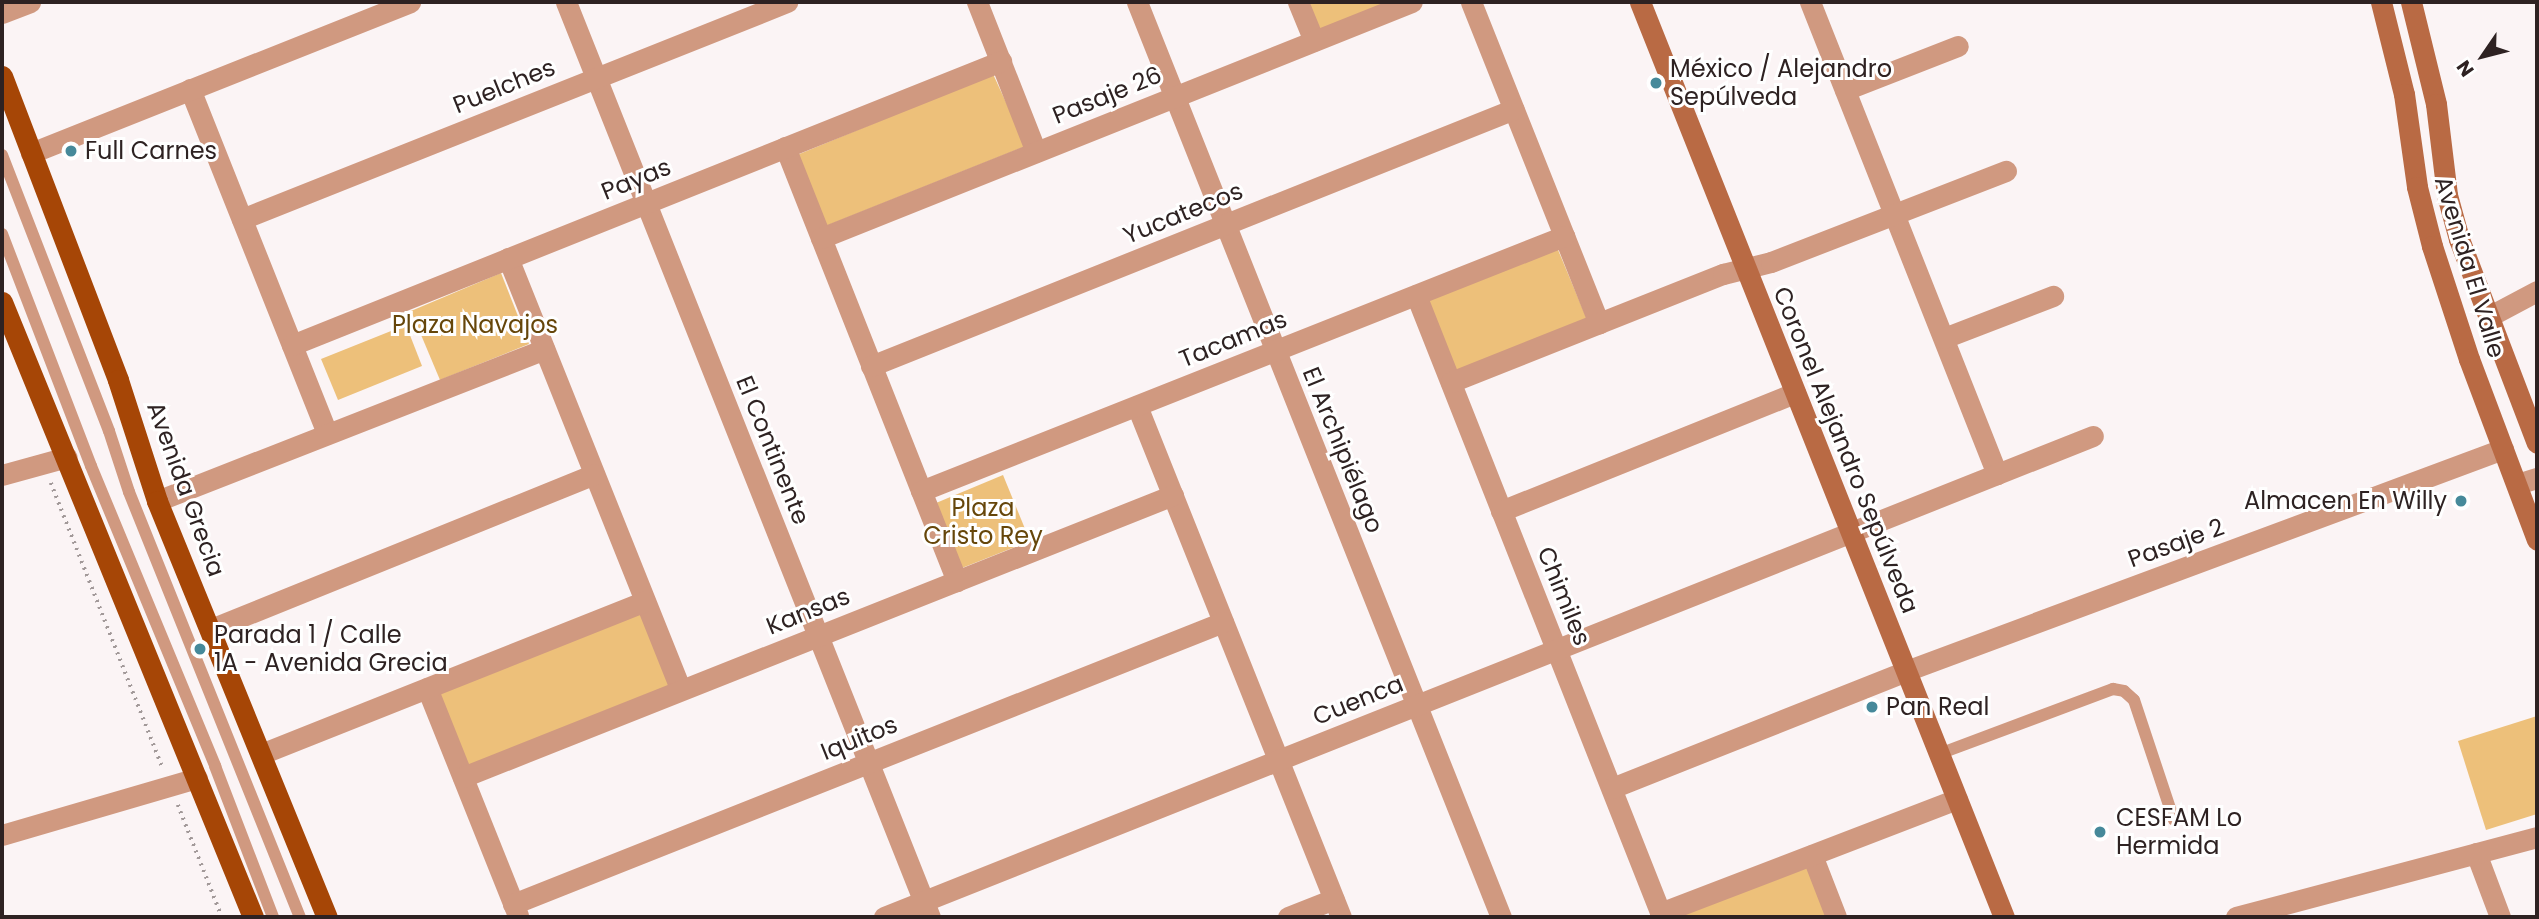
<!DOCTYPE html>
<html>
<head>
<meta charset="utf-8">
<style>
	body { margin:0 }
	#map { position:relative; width:2539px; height:919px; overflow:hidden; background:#fbf4f5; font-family:Poppins,sans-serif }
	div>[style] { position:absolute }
	.green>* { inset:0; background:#edc07a }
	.path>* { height:3.5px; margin-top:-1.75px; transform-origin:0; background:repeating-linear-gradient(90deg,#a29999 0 2px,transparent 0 7px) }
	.lane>* { height:12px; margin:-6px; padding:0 6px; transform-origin:6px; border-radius:6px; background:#d09980 }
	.street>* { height:21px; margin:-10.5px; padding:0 10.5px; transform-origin:10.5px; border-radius:10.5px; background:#d09980 }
	.secondary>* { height:21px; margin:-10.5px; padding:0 10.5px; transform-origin:10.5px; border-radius:10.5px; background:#b96a44 }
	.primary>* { height:21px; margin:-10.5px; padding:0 10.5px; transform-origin:10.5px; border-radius:10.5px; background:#a64606 }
	.dots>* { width:19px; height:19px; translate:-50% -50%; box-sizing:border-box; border:4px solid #fff; border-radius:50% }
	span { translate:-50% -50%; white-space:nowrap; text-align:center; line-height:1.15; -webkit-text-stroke:6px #fff; paint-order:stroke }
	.poi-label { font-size:24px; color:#2e2222 }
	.left { translate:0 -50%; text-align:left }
	.right { translate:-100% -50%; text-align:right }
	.street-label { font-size:24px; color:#2e2222 }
	.park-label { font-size:24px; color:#66460a }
	.frame { position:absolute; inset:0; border:4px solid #2e2222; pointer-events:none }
	.north { position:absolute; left:2448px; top:21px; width:70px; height:70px; -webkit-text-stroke:5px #fff; paint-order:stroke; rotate:235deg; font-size:19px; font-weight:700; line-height:28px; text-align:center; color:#2e2222 }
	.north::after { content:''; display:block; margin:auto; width:24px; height:32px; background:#2e2222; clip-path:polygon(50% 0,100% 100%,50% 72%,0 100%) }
</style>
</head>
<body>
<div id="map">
	<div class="green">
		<i style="clip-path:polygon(1308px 2px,1400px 2px,1322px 33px)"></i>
		<i style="clip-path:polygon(993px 74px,1026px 146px,826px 226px,797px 155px)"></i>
		<i style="clip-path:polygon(1556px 245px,1589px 324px,1455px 376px,1423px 297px)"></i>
		<i style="clip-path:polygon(501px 273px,529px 344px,440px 380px,411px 311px)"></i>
		<i style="clip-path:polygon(406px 325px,422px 366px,338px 400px,321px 359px)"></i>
		<i style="clip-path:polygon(1003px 475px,1030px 541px,962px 568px,936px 503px)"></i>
		<i style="clip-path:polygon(641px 611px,671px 686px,466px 769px,435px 694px)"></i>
		<i style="clip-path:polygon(2537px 716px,2537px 814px,2486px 830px,2458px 741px)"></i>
		<i style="clip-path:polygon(1808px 864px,1827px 917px,1667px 917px)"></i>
	</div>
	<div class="path">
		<i style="left:51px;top:483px;width:307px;rotate:68.6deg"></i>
		<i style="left:178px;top:805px;width:120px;rotate:68.6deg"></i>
	</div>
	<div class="lane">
		<i style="left:2px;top:155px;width:296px;rotate:68.8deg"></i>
		<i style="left:109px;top:431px;width:64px;rotate:71.8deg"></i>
		<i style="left:129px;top:492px;width:458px;rotate:68.1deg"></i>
		<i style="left:2px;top:234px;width:248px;rotate:69deg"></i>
		<i style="left:91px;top:466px;width:325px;rotate:67.5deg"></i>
		<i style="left:215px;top:766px;width:162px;rotate:69deg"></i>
		<i style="left:1939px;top:754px;width:186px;rotate:-20.5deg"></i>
		<i style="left:2113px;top:689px;width:11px;rotate:10deg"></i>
		<i style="left:2124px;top:691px;width:13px;rotate:42deg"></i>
		<i style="left:2134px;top:700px;width:126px;rotate:71.6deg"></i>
	</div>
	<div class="street">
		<i style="left:566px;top:2px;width:985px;rotate:68.31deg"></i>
		<i style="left:977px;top:2px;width:161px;rotate:68.5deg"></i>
		<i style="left:1137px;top:2px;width:985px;rotate:68.31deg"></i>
		<i style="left:1298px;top:2px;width:42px;rotate:67.7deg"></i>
		<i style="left:1471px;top:2px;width:346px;rotate:68.3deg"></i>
		<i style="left:1810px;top:2px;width:508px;rotate:68.39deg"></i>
		<i style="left:2px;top:13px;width:30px;rotate:-21deg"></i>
		<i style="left:190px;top:89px;width:371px;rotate:68.3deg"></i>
		<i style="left:1845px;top:90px;width:121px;rotate:-21.3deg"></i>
		<i style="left:785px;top:147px;width:467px;rotate:68.4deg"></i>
		<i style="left:31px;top:153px;width:408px;rotate:-21.7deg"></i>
		<i style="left:242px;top:219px;width:587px;rotate:-21.71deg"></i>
		<i style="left:821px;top:238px;width:636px;rotate:-21.77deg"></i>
		<i style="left:508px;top:258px;width:465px;rotate:68.2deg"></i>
		<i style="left:1416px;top:295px;width:669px;rotate:68.42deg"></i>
		<i style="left:2488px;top:317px;width:55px;rotate:-28deg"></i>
		<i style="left:1944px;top:338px;width:117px;rotate:-21.1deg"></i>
		<i style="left:292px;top:345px;width:764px;rotate:-21.83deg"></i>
		<i style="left:871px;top:366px;width:692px;rotate:-21.79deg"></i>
		<i style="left:1451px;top:382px;width:293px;rotate:-21.7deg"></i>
		<i style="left:1723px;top:274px;width:49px;rotate:-14deg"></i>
		<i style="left:1771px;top:262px;width:252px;rotate:-21.2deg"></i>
		<i style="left:1137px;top:406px;width:550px;rotate:68.24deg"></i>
		<i style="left:2px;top:475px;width:67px;rotate:-15.5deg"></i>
		<i style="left:2517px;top:484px;width:21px;rotate:-17deg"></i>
		<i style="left:921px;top:491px;width:692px;rotate:-21.63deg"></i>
		<i style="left:157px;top:501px;width:416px;rotate:-21.4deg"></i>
		<i style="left:1501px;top:511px;width:317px;rotate:-21.9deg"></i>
		<i style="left:211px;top:629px;width:413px;rotate:-22deg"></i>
		<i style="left:427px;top:688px;width:245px;rotate:68.2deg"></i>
		<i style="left:261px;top:754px;width:413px;rotate:-21.7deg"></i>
		<i style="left:463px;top:777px;width:764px;rotate:-21.66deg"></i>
		<i style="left:1612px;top:788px;width:316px;rotate:-21.7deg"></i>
		<i style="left:1906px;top:671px;width:637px;rotate:-20.4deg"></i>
		<i style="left:2px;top:835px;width:203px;rotate:-16.3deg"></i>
		<i style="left:2476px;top:853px;width:68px;rotate:69.4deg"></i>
		<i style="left:1812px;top:855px;width:66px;rotate:68.8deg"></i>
		<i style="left:513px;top:904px;width:764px;rotate:-21.66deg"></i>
		<i style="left:1660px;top:913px;width:318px;rotate:-21deg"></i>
		<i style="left:884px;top:917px;width:1301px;rotate:-21.7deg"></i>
		<i style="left:1288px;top:917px;width:49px;rotate:-21.4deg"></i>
		<i style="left:2236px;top:917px;width:311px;rotate:-14.9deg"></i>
	</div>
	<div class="secondary">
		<i style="left:1640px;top:2px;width:985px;rotate:68.31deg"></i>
		<i style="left:2381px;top:2px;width:95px;rotate:76deg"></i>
		<i style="left:2404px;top:94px;width:94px;rotate:82deg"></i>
		<i style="left:2417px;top:187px;width:61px;rotate:75.7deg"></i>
		<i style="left:2432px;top:246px;width:119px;rotate:71.9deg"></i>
		<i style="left:2469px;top:359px;width:193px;rotate:69.4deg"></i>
		<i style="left:2411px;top:2px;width:105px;rotate:76.2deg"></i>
		<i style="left:2436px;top:104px;width:92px;rotate:83.1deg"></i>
		<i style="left:2447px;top:195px;width:46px;rotate:74.7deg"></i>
		<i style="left:2459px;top:239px;width:218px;rotate:69.1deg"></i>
	</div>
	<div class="primary">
		<i style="left:2px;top:76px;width:325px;rotate:69.1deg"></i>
		<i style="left:118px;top:380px;width:127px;rotate:72.1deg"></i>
		<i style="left:157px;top:501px;width:449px;rotate:67.8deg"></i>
		<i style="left:2px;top:302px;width:664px;rotate:67.8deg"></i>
	</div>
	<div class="dots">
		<i style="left:1656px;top:83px;background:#46899a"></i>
		<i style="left:71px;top:151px;background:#46899a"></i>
		<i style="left:2461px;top:501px;background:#46899a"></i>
		<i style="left:200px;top:649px;background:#46899a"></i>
		<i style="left:1872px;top:707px;background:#46899a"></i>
		<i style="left:2100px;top:832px;background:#46899a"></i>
	</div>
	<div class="poi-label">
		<span class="left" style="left:1670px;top:83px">México / Alejandro<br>Sepúlveda</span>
		<span class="left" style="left:85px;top:151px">Full Carnes</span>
		<span class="right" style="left:2447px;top:501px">Almacen En Willy</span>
		<span class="left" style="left:214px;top:649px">Parada 1 / Calle<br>1A - Avenida Grecia</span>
		<span class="left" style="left:1886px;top:707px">Pan Real</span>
		<span class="left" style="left:2116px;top:832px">CESFAM Lo<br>Hermida</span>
	</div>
	<div class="street-label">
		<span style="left:504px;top:86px;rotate:-22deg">Puelches</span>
		<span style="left:1107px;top:95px;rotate:-22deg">Pasaje 26</span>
		<span style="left:636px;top:179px;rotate:-22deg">Payas</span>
		<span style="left:1183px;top:213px;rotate:-22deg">Yucatecos</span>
		<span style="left:2470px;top:267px;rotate:73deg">Avenida El Valle</span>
		<span style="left:1233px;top:339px;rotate:-22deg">Tacamas</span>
		<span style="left:773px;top:450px;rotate:68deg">El Continente</span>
		<span style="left:1343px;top:450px;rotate:68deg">El Archipiélago</span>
		<span style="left:1846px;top:450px;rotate:68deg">Coronel Alejandro Sepúlveda</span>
		<span style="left:186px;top:489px;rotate:70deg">Avenida Grecia</span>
		<span style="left:2176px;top:543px;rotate:-20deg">Pasaje 2</span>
		<span style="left:1564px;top:596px;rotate:68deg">Chimiles</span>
		<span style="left:808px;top:611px;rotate:-22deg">Kansas</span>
		<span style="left:1358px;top:700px;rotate:-22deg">Cuenca</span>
		<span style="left:859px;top:738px;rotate:-22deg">Iquitos</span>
	</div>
	<div class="park-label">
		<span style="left:475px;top:325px">Plaza Navajos</span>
		<span style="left:983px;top:522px">Plaza<br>Cristo Rey</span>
	</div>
	<div class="frame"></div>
	<div class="north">N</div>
</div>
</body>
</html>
